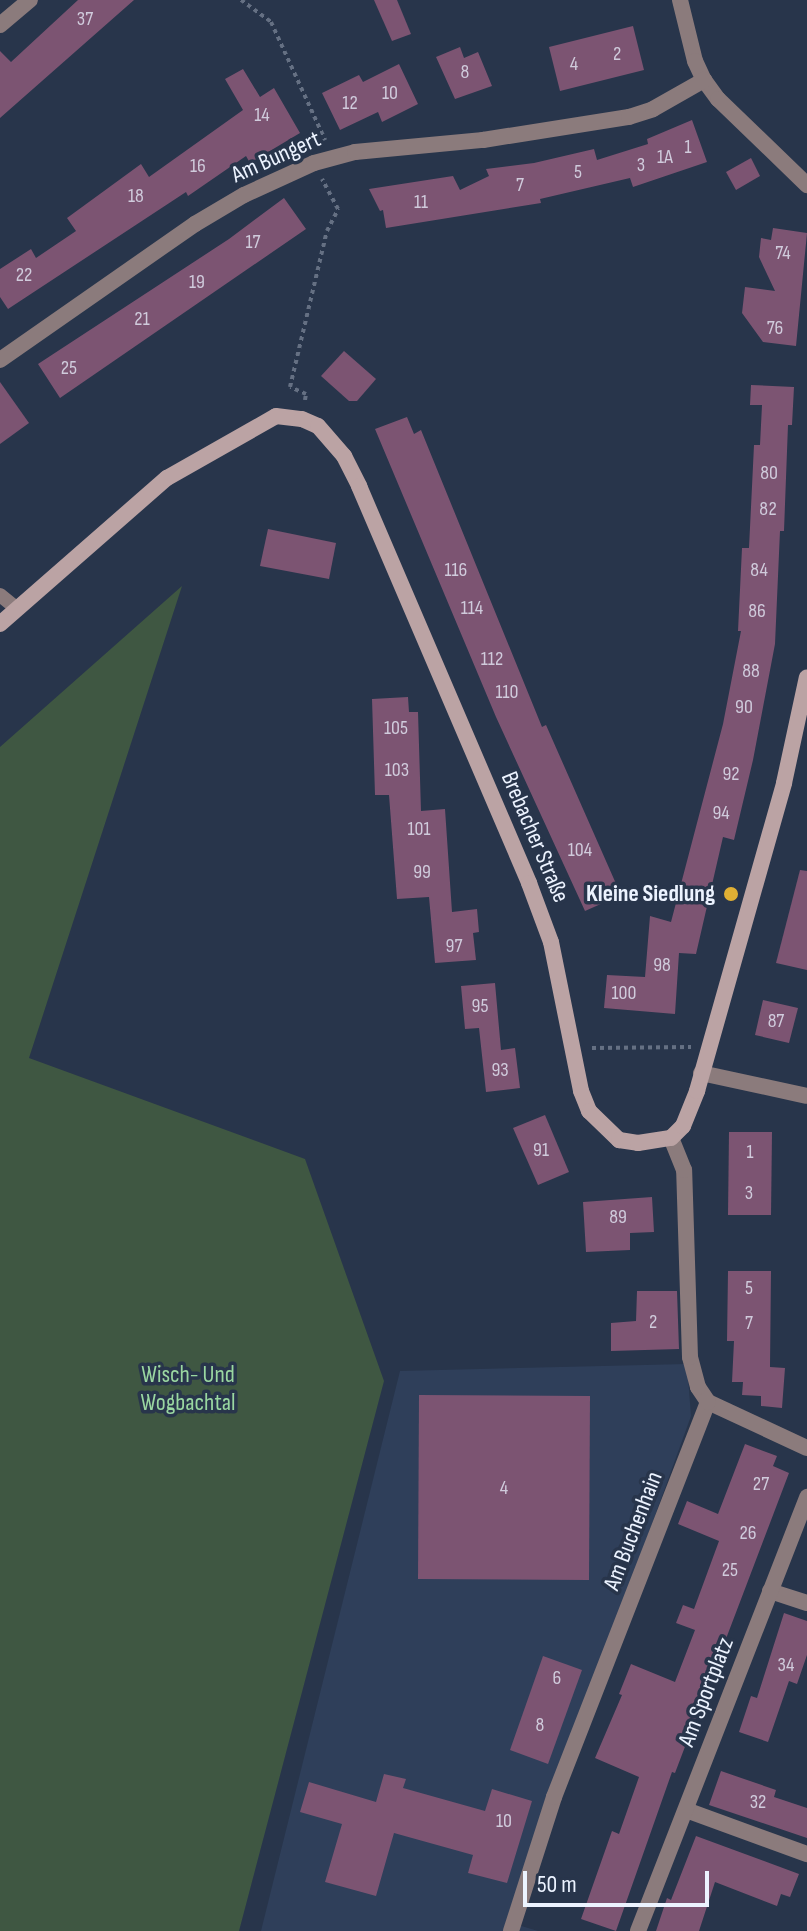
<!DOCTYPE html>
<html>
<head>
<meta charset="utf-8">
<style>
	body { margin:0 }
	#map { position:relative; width:807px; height:1931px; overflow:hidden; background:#28354b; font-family:"Sofia Sans Condensed",sans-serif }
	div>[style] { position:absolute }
	.built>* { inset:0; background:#2f3f5a }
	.green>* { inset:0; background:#3f5742 }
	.building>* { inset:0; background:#7c5472 }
	.path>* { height:4px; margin-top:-2px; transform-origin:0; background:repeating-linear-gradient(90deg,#657083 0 4px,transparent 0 8px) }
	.lane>* { height:14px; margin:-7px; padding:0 7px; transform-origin:7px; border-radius:7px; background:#8b7b7c }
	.street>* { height:16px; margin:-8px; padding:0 8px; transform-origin:8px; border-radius:8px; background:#8b7b7c }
	.secondary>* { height:16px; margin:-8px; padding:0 8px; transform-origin:8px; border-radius:8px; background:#bba3a4 }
	.dots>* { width:22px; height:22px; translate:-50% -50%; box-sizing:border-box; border:4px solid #28354b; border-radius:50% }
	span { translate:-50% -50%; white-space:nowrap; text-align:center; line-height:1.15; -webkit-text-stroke:7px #28354b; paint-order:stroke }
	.number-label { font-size:20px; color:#d0cbdc }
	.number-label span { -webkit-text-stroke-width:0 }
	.street-label { font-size:24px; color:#ecf3ff }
	.poi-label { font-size:24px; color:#ecf3ff; font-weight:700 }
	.right { translate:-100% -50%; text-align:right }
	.park-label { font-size:24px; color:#9ad7a1 }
	.scale { position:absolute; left:523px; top:1871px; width:186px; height:36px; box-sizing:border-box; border:4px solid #ecf3ff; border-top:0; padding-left:10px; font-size:24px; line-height:28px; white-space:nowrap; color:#ecf3ff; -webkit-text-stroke:6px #28354b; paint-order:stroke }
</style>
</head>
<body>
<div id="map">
	<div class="built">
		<i style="clip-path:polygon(687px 1364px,691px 1416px,508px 1922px,538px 1931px,261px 1931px,400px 1371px)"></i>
	</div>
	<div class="green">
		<i style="clip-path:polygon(182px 586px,29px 1058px,305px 1159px,384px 1381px,239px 1931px,0 1931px,0 747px)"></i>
	</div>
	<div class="building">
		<i style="clip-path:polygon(78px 0,134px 0,0 118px,0 51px,11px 62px)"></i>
		<i style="clip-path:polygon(374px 0,397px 0,411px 34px,392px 41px)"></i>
		<i style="clip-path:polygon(633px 26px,644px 70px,560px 91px,549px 47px)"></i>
		<i style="clip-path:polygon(460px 47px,464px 58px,478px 52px,492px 86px,455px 99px,436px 57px)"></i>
		<i style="clip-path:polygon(399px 64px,418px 104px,382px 122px,378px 112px,340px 130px,322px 93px,359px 75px,363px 82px)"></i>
		<i style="clip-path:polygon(243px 69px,260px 97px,274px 88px,300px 133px,250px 163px,246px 156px,188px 196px,186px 192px,8px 309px,0 297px,0 269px,31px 249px,36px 258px,76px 231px,67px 218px,141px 164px,149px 177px,243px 110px,225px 79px)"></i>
		<i style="clip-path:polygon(692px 120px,707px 162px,633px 187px,630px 178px,540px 199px,541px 203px,386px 228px,383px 210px,380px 211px,369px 189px,453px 176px,460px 190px,489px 176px,486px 169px,534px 163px,594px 149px,597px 160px,648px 144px,647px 139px)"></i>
		<i style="clip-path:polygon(751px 158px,760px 176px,736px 190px,726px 172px)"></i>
		<i style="clip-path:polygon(284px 198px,306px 229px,60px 398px,38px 364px,229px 239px)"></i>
		<i style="clip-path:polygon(773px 228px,807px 233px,796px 346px,763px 342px,742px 313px,745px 287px,775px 291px,759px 257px,761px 238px,771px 240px)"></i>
		<i style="clip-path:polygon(344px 351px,376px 379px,357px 401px,349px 401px,321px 376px)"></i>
		<i style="clip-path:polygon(0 382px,29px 423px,0 444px)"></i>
		<i style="clip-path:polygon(751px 385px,794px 387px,792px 425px,788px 425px,784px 531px,780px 531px,775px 644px,753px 760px,734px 840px,723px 837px,696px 954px,679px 953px,675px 1014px,604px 1008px,607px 975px,645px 977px,650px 916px,671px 922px,723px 724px,741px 631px,738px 631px,742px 548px,749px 548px,754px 445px,760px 445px,762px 405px,750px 405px)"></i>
		<i style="clip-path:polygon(407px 417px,414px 434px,421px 430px,542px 727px,546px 725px,621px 895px,585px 911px,496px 717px,375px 429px)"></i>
		<i style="clip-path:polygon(268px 529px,336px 543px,329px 579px,260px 566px)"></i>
		<i style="clip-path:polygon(408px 697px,409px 712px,418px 712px,421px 811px,445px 809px,452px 912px,477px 909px,479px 932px,473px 933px,476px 960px,435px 963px,429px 897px,397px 899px,389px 795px,375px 795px,372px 699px)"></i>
		<i style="clip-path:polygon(800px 870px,807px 871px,807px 970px,776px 963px)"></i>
		<i style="clip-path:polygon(495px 983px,501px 1050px,515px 1048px,520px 1088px,486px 1092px,479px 1028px,465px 1029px,461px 986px)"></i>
		<i style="clip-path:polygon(763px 1000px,798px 1008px,789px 1043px,755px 1035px)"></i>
		<i style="clip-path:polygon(545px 1115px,569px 1172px,538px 1185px,513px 1128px)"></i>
		<i style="clip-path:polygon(729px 1132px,772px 1132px,771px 1215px,728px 1215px)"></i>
		<i style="clip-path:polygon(652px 1197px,654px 1232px,630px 1233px,630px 1250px,586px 1252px,583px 1202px)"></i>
		<i style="clip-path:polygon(728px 1271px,771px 1271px,770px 1367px,785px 1368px,782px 1408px,761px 1406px,761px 1396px,742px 1395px,743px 1382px,732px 1382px,734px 1341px,727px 1341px)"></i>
		<i style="clip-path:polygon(637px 1291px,677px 1291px,679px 1349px,611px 1351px,611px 1323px,636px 1321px)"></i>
		<i style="clip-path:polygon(419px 1395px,590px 1396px,589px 1580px,418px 1579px)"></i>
		<i style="clip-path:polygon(745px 1444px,777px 1456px,773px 1466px,789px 1473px,675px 1773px,672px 1772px,616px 1931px,581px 1919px,612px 1831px,619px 1834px,639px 1777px,595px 1758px,622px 1695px,619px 1694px,631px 1664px,675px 1682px,695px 1630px,676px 1623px,683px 1605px,694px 1609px,719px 1541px,678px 1524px,687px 1501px,718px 1514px)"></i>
		<i style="clip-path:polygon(784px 1613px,807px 1621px,807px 1655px,797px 1684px,789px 1681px,768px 1742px,739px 1732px,751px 1696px,757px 1698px)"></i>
		<i style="clip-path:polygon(543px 1656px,582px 1670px,548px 1764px,510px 1750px)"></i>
		<i style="clip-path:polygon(721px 1771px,776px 1790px,774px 1797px,807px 1808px,807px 1838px,709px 1805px)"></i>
		<i style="clip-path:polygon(384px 1774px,406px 1779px,403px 1788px,485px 1811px,492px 1789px,532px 1801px,507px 1883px,468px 1873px,473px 1855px,394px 1833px,376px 1896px,325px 1882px,342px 1824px,300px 1812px,309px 1782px,376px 1802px)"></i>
		<i style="clip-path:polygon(696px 1836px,799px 1874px,790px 1897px,781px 1894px,777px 1906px,715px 1882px,699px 1931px,656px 1931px,667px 1898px,671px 1900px)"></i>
	</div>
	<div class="path">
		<i style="left:241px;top:0;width:37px;rotate:36deg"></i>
		<i style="left:271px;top:22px;width:130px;rotate:65.4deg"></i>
		<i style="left:305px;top:400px;width:6px;rotate:-81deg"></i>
		<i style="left:306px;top:394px;width:17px;rotate:-156deg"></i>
		<i style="left:290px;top:387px;width:160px;rotate:-76.7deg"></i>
		<i style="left:327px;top:231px;width:25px;rotate:-63deg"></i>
		<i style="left:338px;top:209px;width:34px;rotate:-118deg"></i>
		<i style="left:592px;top:1048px;width:99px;rotate:-0.6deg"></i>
	</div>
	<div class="lane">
		<i style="left:0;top:595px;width:21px;rotate:39deg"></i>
	</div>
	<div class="street">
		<i style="left:680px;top:0;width:63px;rotate:76.2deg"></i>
		<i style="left:695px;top:61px;width:21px;rotate:65deg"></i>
		<i style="left:704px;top:80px;width:24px;rotate:54deg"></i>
		<i style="left:718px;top:99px;width:124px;rotate:44deg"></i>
		<i style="left:0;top:25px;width:39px;rotate:-40deg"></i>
		<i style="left:0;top:360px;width:238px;rotate:-34.9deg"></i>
		<i style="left:195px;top:224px;width:57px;rotate:-30.6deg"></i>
		<i style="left:244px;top:195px;width:77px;rotate:-24.6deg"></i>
		<i style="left:314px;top:163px;width:42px;rotate:-15deg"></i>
		<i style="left:355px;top:152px;width:129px;rotate:-5.4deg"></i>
		<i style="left:483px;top:140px;width:148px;rotate:-9deg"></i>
		<i style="left:629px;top:117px;width:25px;rotate:-18deg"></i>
		<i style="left:653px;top:109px;width:59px;rotate:-29.6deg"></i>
		<i style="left:701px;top:1073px;width:108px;rotate:12.2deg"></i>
		<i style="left:708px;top:1402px;width:109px;rotate:24.9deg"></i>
		<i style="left:770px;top:1591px;width:39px;rotate:18deg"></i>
		<i style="left:686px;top:1810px;width:129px;rotate:20deg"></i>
		<i style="left:511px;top:1931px;width:141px;rotate:-72.2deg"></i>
		<i style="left:554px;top:1797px;width:424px;rotate:-68.7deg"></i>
		<i style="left:708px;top:1402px;width:18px;rotate:-124deg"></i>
		<i style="left:698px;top:1387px;width:31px;rotate:-105deg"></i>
		<i style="left:690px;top:1357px;width:187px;rotate:-91.8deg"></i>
		<i style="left:684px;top:1170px;width:35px;rotate:-112deg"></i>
		<i style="left:638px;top:1931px;width:466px;rotate:-68.7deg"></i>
	</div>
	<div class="secondary">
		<i style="left:0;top:624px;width:222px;rotate:-41.2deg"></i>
		<i style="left:167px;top:478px;width:125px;rotate:-29.6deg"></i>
		<i style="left:276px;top:416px;width:26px;rotate:7deg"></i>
		<i style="left:302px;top:419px;width:17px;rotate:24deg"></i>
		<i style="left:318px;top:426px;width:40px;rotate:49deg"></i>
		<i style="left:344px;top:456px;width:34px;rotate:63deg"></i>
		<i style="left:359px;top:486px;width:432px;rotate:66.8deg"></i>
		<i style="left:529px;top:883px;width:63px;rotate:69.6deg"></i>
		<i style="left:551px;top:942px;width:152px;rotate:78.6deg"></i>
		<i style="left:581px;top:1091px;width:22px;rotate:68deg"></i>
		<i style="left:589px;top:1111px;width:42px;rotate:44deg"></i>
		<i style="left:619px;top:1140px;width:19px;rotate:9deg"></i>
		<i style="left:638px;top:1143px;width:33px;rotate:-9deg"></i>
		<i style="left:671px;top:1138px;width:17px;rotate:-45deg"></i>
		<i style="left:683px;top:1126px;width:38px;rotate:-68deg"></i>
		<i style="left:697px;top:1091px;width:320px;rotate:-74.2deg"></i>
		<i style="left:784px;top:783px;width:108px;rotate:-77.8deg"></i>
	</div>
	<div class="dots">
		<i style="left:731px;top:894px;background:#e0b034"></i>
	</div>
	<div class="number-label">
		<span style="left:85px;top:19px">37</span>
		<span style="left:617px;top:54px">2</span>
		<span style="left:574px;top:64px">4</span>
		<span style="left:465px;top:72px">8</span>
		<span style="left:390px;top:93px">10</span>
		<span style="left:350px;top:103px">12</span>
		<span style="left:262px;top:115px">14</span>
		<span style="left:688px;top:147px">1</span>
		<span style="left:665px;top:157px">1A</span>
		<span style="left:641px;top:165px">3</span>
		<span style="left:198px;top:166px">16</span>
		<span style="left:578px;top:172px">5</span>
		<span style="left:520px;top:185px">7</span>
		<span style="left:136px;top:196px">18</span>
		<span style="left:421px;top:202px">11</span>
		<span style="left:253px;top:242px">17</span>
		<span style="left:783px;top:253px">74</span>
		<span style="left:24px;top:275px">22</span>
		<span style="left:197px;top:282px">19</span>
		<span style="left:142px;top:319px">21</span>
		<span style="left:775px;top:328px">76</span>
		<span style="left:69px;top:368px">25</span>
		<span style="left:769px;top:473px">80</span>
		<span style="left:768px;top:509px">82</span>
		<span style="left:456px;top:570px">116</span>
		<span style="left:759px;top:570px">84</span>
		<span style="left:472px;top:608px">114</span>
		<span style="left:757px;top:611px">86</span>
		<span style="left:492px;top:659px">112</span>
		<span style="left:751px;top:671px">88</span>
		<span style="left:507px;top:692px">110</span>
		<span style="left:744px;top:707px">90</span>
		<span style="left:396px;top:728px">105</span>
		<span style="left:397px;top:770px">103</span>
		<span style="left:731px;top:774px">92</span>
		<span style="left:721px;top:813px">94</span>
		<span style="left:419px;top:829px">101</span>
		<span style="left:580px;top:850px">104</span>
		<span style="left:422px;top:872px">99</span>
		<span style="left:454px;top:946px">97</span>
		<span style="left:662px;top:965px">98</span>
		<span style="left:624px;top:993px">100</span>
		<span style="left:480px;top:1006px">95</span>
		<span style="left:776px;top:1021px">87</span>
		<span style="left:500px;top:1070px">93</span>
		<span style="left:541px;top:1150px">91</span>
		<span style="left:750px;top:1152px">1</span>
		<span style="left:749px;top:1193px">3</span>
		<span style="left:618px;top:1217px">89</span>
		<span style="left:749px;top:1288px">5</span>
		<span style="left:653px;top:1322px">2</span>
		<span style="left:749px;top:1323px">7</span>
		<span style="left:761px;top:1484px">27</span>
		<span style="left:504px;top:1488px">4</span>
		<span style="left:748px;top:1533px">26</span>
		<span style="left:730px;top:1570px">25</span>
		<span style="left:786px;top:1665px">34</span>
		<span style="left:557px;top:1678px">6</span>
		<span style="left:540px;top:1725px">8</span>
		<span style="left:758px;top:1802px">32</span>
		<span style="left:504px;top:1821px">10</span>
	</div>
	<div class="street-label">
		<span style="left:276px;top:157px;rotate:-24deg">Am Bungert</span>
		<span style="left:535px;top:837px;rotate:67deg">Brebacher Straße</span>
		<span style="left:633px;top:1531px;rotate:-69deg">Am Buchenhain</span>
		<span style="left:706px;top:1692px;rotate:-69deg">Am Sportplatz</span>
	</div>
	<div class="poi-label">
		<span class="right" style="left:715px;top:894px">Kleine Siedlung</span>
	</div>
	<div class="park-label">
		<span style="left:188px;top:1389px">Wisch- Und<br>Wogbachtal</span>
	</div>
	<div class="scale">50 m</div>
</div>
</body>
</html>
